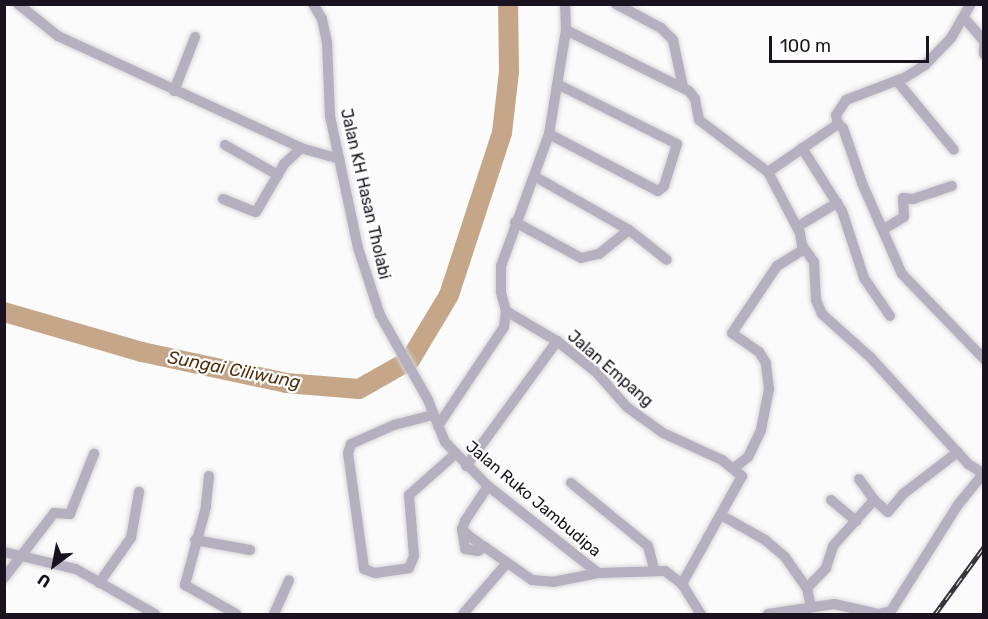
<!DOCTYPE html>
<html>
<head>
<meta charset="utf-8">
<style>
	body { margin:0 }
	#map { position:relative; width:988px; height:619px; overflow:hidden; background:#fbfbfb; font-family:Rubik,sans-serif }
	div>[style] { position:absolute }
	.river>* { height:20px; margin:-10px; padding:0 10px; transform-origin:10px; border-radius:10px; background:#c5a688 }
	.roads { filter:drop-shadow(0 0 2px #d7d6d8) drop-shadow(0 0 2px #d7d6d8) }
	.minor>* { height:10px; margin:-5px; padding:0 5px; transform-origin:5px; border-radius:5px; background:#b5b0bf }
	.rail>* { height:5px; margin-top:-2.5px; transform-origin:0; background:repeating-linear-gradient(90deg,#fff 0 9px,#38343d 0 18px); box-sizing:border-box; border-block:2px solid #38343d }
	span { translate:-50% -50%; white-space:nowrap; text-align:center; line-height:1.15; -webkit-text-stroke:4.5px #fff; paint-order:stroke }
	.street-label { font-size:16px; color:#18131e }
	.water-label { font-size:18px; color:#51310c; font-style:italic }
	.frame { position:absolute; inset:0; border:6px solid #18131e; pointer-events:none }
	.north { position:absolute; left:24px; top:535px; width:60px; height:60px; -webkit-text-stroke:4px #fff; paint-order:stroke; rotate:212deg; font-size:16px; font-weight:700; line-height:24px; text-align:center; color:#18131e }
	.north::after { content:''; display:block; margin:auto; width:21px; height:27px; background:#18131e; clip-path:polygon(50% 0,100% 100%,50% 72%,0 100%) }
	.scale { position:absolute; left:769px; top:36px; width:160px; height:27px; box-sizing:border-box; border:3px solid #18131e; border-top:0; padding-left:8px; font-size:18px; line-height:21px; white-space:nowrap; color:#18131e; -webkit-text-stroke:4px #fff; paint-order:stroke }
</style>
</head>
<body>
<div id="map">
	<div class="river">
		<i style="left:4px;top:312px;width:144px;rotate:16.2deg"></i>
		<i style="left:142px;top:352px;width:147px;rotate:12.1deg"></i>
		<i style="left:286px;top:383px;width:73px;rotate:4.7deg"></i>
		<i style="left:359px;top:389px;width:59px;rotate:-29.6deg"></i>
		<i style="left:410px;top:360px;width:76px;rotate:-59deg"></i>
		<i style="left:449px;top:295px;width:170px;rotate:-71.9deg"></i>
		<i style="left:502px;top:133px;width:61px;rotate:-83.5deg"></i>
		<i style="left:509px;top:72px;width:68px;rotate:-90.8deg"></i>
	</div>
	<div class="roads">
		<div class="minor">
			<i style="left:18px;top:4px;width:51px;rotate:38.7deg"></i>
			<i style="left:58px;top:36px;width:268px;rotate:24.7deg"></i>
			<i style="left:301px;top:148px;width:40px;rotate:16deg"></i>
			<i style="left:313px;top:4px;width:17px;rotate:59deg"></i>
			<i style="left:322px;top:19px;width:24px;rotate:78deg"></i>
			<i style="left:327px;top:42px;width:74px;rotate:87.7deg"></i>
			<i style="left:330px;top:116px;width:135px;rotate:78deg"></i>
			<i style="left:358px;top:248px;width:71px;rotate:71.8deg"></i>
			<i style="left:380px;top:315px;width:98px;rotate:60.5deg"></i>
			<i style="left:428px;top:400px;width:45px;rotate:68deg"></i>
			<i style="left:445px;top:442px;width:62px;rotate:45.7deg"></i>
			<i style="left:488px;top:486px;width:140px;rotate:38.3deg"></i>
			<i style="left:598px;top:573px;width:67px;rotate:-1.7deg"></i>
			<i style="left:665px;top:571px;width:21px;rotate:37deg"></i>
			<i style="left:682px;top:584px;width:36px;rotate:58deg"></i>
			<i style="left:616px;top:4px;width:51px;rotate:28.1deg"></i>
			<i style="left:661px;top:28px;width:17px;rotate:45deg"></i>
			<i style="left:673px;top:40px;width:48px;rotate:78deg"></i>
			<i style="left:965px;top:19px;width:29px;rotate:49deg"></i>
			<i style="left:566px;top:30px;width:137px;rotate:26.4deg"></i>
			<i style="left:689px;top:91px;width:10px;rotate:53deg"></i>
			<i style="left:695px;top:99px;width:21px;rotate:79deg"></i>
			<i style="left:699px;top:120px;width:86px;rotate:37deg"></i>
			<i style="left:768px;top:172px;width:85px;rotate:-34.4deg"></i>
			<i style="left:838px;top:124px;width:6px;rotate:39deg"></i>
			<i style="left:843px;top:128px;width:58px;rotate:70.9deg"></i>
			<i style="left:862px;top:183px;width:99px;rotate:66.3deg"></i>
			<i style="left:902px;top:274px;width:118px;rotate:46deg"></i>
			<i style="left:984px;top:46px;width:8px;rotate:90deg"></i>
			<i style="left:897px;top:81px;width:89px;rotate:50.4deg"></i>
			<i style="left:174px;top:91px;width:58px;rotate:-68.7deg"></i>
			<i style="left:838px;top:124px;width:9px;rotate:-103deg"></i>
			<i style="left:836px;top:115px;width:18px;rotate:-56deg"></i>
			<i style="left:846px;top:100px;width:64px;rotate:-21deg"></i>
			<i style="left:906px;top:77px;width:22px;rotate:-32deg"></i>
			<i style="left:925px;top:65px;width:37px;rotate:-46deg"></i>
			<i style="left:951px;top:38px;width:39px;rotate:-60deg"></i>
			<i style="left:549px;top:134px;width:123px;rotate:27.6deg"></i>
			<i style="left:658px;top:191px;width:8px;rotate:-40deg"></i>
			<i style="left:664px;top:186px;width:44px;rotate:-72.8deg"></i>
			<i style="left:677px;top:144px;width:132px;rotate:-153.4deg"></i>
			<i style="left:225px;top:145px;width:61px;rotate:29.5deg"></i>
			<i style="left:802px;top:148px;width:75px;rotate:57.6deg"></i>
			<i style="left:842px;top:211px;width:71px;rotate:71.8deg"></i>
			<i style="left:864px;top:278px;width:46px;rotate:55.6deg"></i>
			<i style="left:768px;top:172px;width:69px;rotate:62.3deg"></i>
			<i style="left:800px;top:233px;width:12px;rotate:81deg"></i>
			<i style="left:802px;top:245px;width:21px;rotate:55deg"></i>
			<i style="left:814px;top:262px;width:38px;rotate:87deg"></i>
			<i style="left:816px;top:300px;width:15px;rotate:67deg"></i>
			<i style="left:822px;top:314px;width:66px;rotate:41.9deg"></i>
			<i style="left:871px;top:358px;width:144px;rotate:47.5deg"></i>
			<i style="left:968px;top:464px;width:19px;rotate:32deg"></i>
			<i style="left:534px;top:176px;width:109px;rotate:29.6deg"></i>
			<i style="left:629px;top:230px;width:48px;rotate:38.3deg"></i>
			<i style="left:223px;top:199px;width:35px;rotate:22deg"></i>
			<i style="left:256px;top:212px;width:56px;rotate:-59.7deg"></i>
			<i style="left:284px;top:164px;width:23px;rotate:-43deg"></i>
			<i style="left:515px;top:222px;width:75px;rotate:28.6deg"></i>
			<i style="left:581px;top:258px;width:18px;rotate:-13deg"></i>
			<i style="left:599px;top:254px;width:38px;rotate:-39deg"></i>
			<i style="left:797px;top:227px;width:47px;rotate:-31deg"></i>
			<i style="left:884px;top:229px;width:23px;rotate:-31deg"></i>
			<i style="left:904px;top:217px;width:19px;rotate:-93deg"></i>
			<i style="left:903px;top:198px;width:10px;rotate:6deg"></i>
			<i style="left:913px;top:199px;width:41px;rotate:-18.4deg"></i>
			<i style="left:506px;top:311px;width:59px;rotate:30.5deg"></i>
			<i style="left:557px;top:341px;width:50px;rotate:38.5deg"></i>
			<i style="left:596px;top:372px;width:47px;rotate:48.5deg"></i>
			<i style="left:627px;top:407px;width:44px;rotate:35.8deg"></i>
			<i style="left:663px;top:433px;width:65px;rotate:24.6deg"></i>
			<i style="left:722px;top:460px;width:26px;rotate:39deg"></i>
			<i style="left:742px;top:476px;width:124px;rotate:119.1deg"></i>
			<i style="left:433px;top:415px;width:40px;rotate:165.6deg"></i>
			<i style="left:394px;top:425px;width:47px;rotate:156.2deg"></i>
			<i style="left:351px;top:444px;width:9px;rotate:108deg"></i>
			<i style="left:348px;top:453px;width:117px;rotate:82.1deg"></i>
			<i style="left:364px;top:569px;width:12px;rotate:20deg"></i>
			<i style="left:375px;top:573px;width:34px;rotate:-8deg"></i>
			<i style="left:409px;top:568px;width:13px;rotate:-67deg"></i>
			<i style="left:414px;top:556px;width:61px;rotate:-94.7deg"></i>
			<i style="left:409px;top:495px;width:60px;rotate:-41.6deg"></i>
			<i style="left:438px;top:426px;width:119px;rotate:-56.3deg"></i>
			<i style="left:504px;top:327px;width:16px;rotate:-83deg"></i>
			<i style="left:506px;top:311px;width:20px;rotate:-105deg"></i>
			<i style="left:501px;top:292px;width:26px;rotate:-90deg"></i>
			<i style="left:501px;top:266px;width:140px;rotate:-70deg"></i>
			<i style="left:549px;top:134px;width:105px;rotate:-80.7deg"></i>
			<i style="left:566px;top:30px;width:26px;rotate:-92deg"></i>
			<i style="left:466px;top:466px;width:155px;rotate:-53.9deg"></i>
			<i style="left:734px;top:468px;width:18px;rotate:-38deg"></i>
			<i style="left:748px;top:457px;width:30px;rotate:-64deg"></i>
			<i style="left:761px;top:430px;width:42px;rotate:-79deg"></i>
			<i style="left:769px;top:389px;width:26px;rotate:-97deg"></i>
			<i style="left:766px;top:363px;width:13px;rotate:-122deg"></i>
			<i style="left:759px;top:352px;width:33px;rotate:-145deg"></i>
			<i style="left:732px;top:333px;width:81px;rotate:-56.1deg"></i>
			<i style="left:777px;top:266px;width:32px;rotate:-32deg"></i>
			<i style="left:209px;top:476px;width:31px;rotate:96deg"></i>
			<i style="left:206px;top:507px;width:81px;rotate:105.1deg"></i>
			<i style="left:185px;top:585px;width:59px;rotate:29.6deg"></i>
			<i style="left:859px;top:479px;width:26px;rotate:54deg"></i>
			<i style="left:874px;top:500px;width:18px;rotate:41deg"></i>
			<i style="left:888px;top:512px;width:23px;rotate:-50deg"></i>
			<i style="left:903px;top:494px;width:69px;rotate:-37.4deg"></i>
			<i style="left:571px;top:483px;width:99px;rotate:39.3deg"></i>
			<i style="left:648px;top:546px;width:24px;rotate:75deg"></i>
			<i style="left:488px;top:486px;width:42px;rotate:123.3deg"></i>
			<i style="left:465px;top:521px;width:9px;rotate:111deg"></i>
			<i style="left:462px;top:529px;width:10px;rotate:45deg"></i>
			<i style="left:469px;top:536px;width:77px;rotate:34.9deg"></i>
			<i style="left:532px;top:580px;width:21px;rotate:5deg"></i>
			<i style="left:553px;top:582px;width:46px;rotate:-11.3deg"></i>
			<i style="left:831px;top:500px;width:33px;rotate:40deg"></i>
			<i style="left:721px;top:515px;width:51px;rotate:29.6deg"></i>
			<i style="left:765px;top:540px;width:26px;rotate:40deg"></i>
			<i style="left:785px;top:557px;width:38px;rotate:55deg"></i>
			<i style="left:462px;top:529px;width:20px;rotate:81deg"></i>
			<i style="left:465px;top:549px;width:13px;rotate:9deg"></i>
			<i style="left:478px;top:551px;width:8px;rotate:-30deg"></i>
			<i style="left:195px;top:540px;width:56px;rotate:10.3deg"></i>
			<i style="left:4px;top:552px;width:74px;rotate:13.3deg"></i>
			<i style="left:76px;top:569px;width:91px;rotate:29.7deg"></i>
			<i style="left:4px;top:578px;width:82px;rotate:-52.4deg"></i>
			<i style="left:54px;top:513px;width:16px;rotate:4deg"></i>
			<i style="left:70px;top:514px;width:65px;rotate:-68.2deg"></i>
			<i style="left:99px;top:583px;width:55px;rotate:-54.6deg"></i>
			<i style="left:131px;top:538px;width:47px;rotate:-80.1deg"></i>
			<i style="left:811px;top:607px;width:19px;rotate:-102deg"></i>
			<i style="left:807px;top:588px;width:28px;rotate:-46deg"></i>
			<i style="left:826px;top:568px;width:23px;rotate:-72deg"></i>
			<i style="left:833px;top:546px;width:62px;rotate:-48.3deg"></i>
			<i style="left:274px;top:614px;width:37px;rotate:-66deg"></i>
			<i style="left:463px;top:614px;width:66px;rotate:-49.3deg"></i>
			<i style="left:768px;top:614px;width:67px;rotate:-8.6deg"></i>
			<i style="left:834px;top:604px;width:45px;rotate:12.8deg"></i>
			<i style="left:878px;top:614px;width:13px;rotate:-13deg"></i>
			<i style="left:891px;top:611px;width:124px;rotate:-57.8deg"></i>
			<i style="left:957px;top:506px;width:41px;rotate:-50.9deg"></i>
		</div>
	</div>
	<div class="rail">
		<i style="left:935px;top:614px;width:83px;rotate:-53.8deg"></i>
	</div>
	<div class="street-label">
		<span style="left:365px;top:194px;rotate:77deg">Jalan KH Hasan Tholabi</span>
		<span style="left:610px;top:369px;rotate:41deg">Jalan Empang</span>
		<span style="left:533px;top:499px;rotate:40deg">Jalan Ruko Jambudipa</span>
	</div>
	<div class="water-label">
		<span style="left:234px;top:370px;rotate:11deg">Sungai Ciliwung</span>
	</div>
	<div class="frame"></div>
	<div class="north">U</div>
	<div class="scale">100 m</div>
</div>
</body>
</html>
